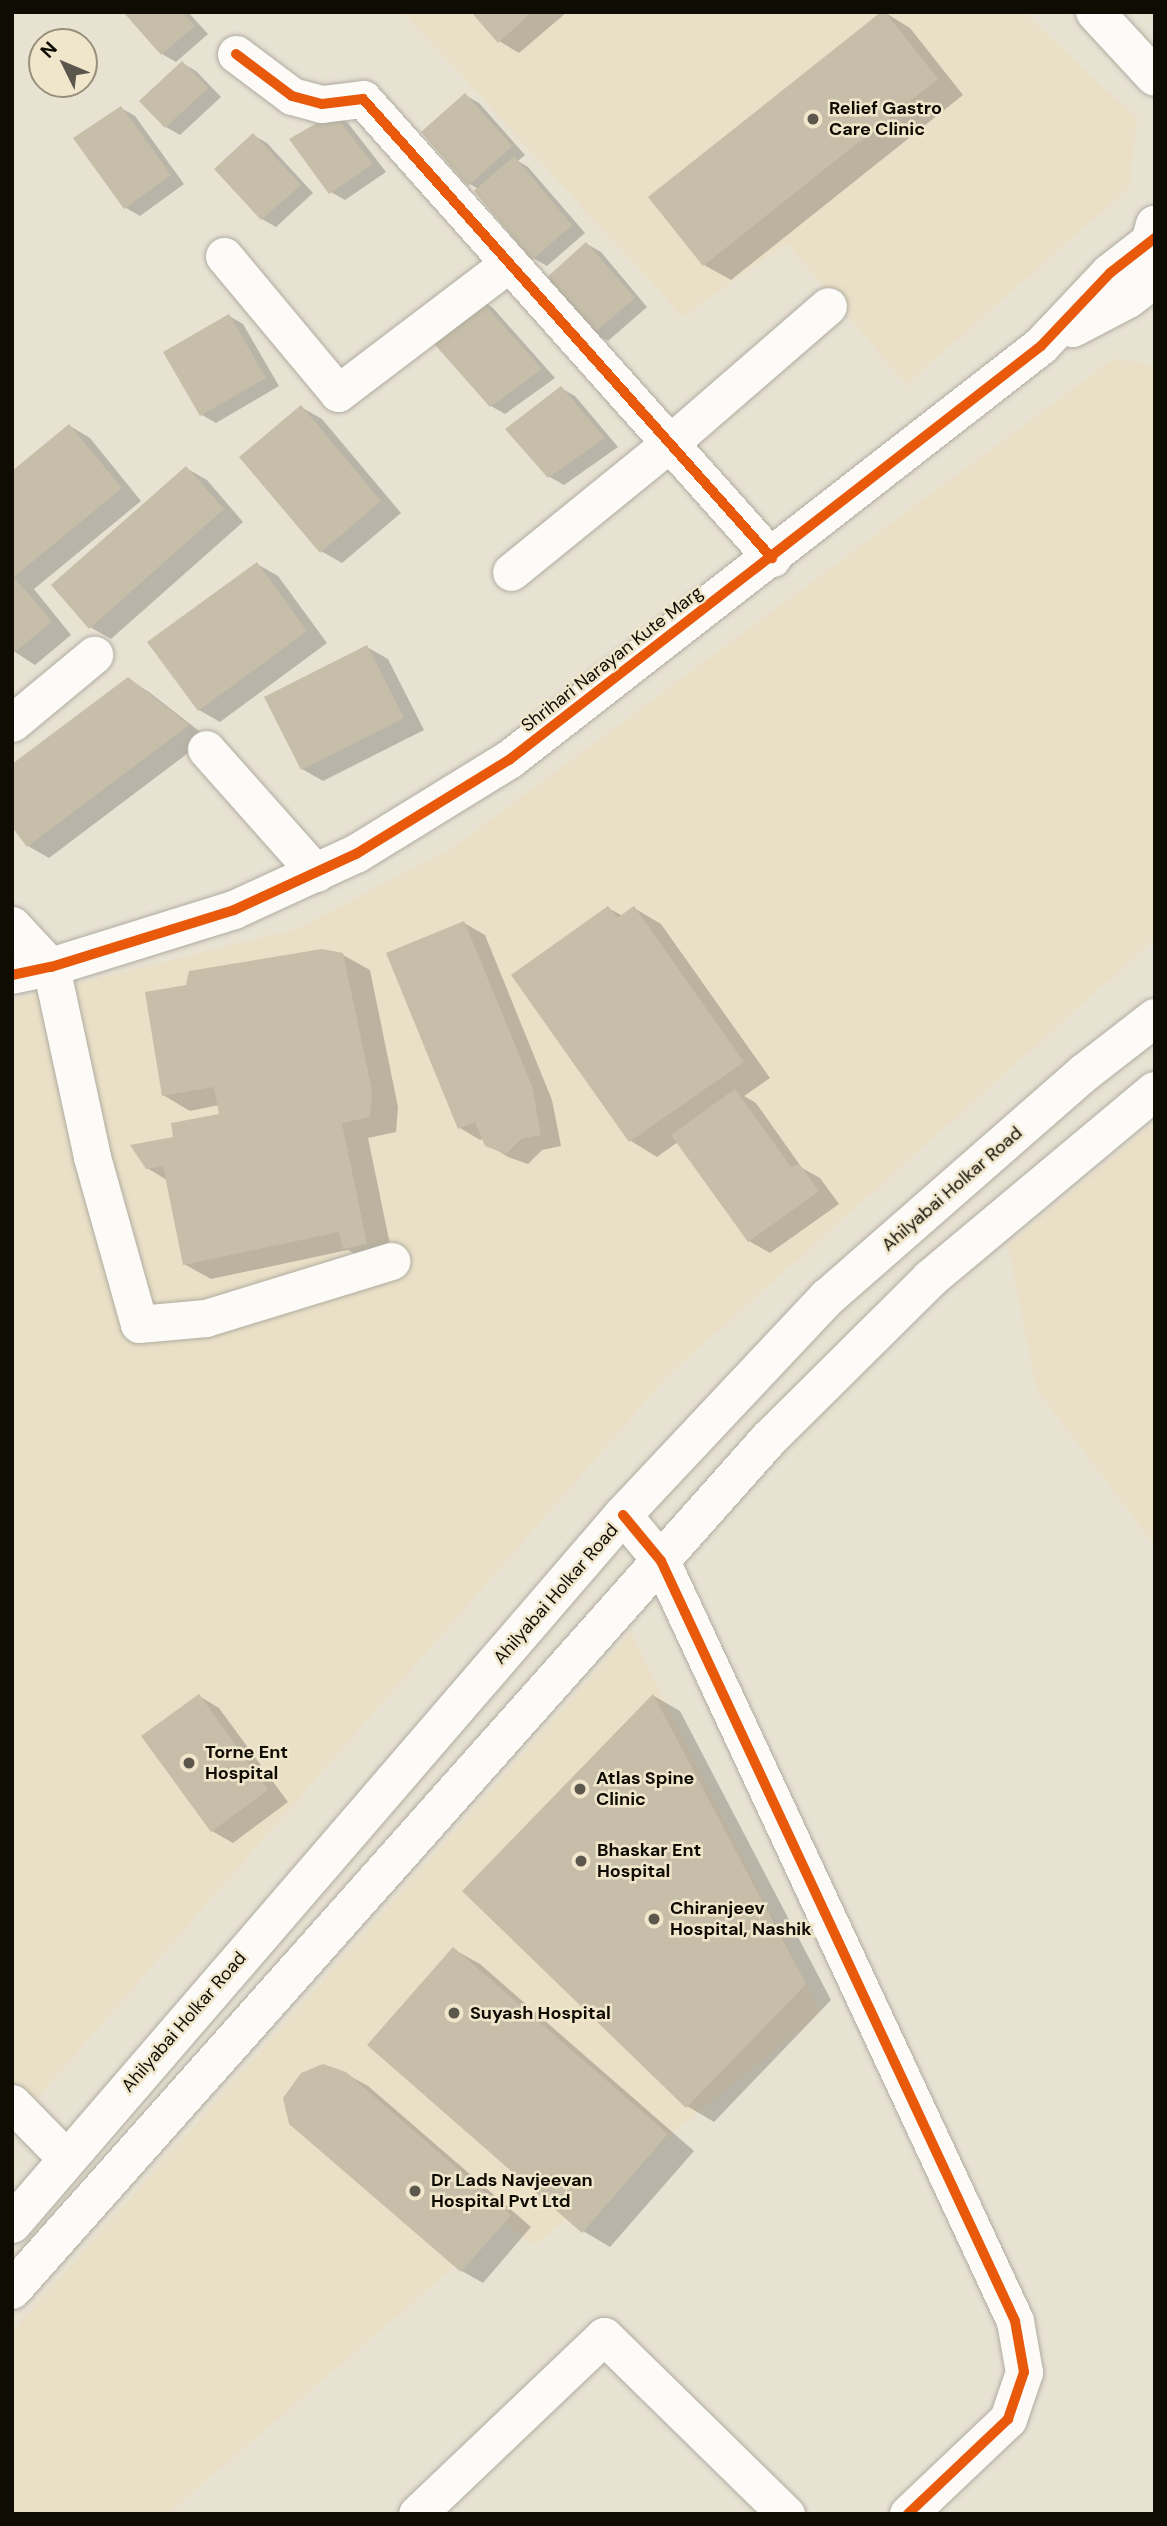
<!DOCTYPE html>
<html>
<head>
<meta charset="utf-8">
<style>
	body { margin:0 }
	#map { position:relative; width:1167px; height:2526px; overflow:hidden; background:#e8e2d3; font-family:"DM Sans",sans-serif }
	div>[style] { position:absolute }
	.built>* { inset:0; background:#eae0c7 }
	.shadow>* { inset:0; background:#0003 }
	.building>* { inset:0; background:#c6bea8 }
	.roads { filter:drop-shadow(0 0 2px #b0aca1) drop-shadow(0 0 2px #b0aca1) }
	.minor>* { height:37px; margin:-18.5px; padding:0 18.5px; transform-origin:18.5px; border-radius:18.5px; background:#fcfbf8 }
	.tertiary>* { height:38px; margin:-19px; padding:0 19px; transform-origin:19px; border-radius:19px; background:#fcfbf8 }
	.secondary>* { height:38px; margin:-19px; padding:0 19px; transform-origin:19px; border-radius:19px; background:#fcfbf8 }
	.primary>* { height:38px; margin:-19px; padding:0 19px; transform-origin:19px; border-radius:19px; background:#fcfbf8 }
	.cycleway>* { height:10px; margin:-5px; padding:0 5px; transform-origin:5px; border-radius:5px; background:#e8590c }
	.dots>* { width:19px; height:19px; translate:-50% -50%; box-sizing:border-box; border:4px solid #f0e6cb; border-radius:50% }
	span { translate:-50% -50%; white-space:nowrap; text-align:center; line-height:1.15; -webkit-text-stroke:5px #f0e6cb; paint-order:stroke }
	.poi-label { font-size:18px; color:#0f0c04; font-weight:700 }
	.left { translate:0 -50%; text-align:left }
	.street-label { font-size:18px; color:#0f0c04 }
	.frame { position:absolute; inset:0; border:14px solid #0f0c04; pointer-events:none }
	.north { position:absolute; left:28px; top:28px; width:70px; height:70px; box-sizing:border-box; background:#f0e6cb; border:2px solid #968f7b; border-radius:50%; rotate:313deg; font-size:19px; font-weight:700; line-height:28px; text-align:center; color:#0f0c04 }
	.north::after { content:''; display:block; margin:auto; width:24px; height:32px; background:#5b574c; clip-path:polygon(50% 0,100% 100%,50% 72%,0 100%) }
</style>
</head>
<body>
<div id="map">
	<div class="built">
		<i style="clip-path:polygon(403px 12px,1025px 12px,1137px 119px,1130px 187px,906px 385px,787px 243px,683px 317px)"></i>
		<i style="clip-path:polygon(1113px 359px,1155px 365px,1155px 939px,668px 1376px,12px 2127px,12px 1000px,299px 928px,455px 846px)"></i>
		<i style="clip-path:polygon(1155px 1122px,1155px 1546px,1036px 1389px,1008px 1245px)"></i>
		<i style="clip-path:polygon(631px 1632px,821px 2013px,534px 2246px,505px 2223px,168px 2514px,12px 2514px,12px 2332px)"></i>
	</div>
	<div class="shadow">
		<i style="clip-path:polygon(129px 12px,188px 12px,208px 34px,176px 62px,162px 54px,127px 14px)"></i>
		<i style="clip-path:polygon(473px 12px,567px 12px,519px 53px,499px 41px)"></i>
		<i style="clip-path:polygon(884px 12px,910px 28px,963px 95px,731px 280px,704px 265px)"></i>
		<i style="clip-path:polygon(182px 63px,196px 71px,221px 97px,180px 135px,166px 127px,142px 101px)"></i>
		<i style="clip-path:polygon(465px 95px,479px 103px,525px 155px,518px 161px,528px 167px,585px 233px,547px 266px,533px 258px,478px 189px,470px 184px)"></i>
		<i style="clip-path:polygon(121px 108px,135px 116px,184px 184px,140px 216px,126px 208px,76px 138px)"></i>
		<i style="clip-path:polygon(334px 115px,348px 123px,386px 172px,345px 200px,331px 192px)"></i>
		<i style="clip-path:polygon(253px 135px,267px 143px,313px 193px,276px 227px,262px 219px,217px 169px)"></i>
		<i style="clip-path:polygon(587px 244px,601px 252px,647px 307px,608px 341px,594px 333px)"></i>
		<i style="clip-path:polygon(478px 299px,492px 307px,555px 378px,505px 414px,491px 406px)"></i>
		<i style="clip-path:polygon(229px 316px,243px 324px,279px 386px,216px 423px,202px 415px)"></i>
		<i style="clip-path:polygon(561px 388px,575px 396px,618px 447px,564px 485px,550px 477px,508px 429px)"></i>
		<i style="clip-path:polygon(301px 407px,322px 419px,401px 513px,342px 563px,321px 551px)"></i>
		<i style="clip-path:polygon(70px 426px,90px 438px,141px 501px,34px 589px,71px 635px,35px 665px,12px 650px,12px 473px)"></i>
		<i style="clip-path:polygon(186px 468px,207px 480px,243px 522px,111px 639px,90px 627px)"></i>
		<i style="clip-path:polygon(257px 564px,278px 576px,327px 643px,220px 722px,199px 710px)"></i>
		<i style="clip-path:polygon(367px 647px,388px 659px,424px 730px,323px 781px,302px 769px)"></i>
		<i style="clip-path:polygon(128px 679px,149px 692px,208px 738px,49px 858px,28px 846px)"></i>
		<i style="clip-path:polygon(608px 908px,623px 916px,634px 908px,661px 924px,770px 1078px,744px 1096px,756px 1103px,802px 1168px,820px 1178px,839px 1204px,770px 1253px,749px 1241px,678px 1142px,657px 1157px,631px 1141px,514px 975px)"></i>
		<i style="clip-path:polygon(464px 923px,485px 935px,552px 1100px,561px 1146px,542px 1150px,528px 1164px,508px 1157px,487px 1144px,484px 1139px,480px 1140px,460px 1128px)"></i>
		<i style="clip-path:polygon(343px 955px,370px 970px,398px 1107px,396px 1132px,368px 1138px,393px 1259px,371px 1263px,348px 1250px,211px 1279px,184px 1264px,167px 1180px,147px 1168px,175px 1139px,221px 1116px,219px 1105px,190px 1111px,163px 1095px)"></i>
		<i style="clip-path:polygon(199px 1696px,219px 1708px,288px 1802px,233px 1843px,212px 1831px)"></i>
		<i style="clip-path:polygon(654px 1696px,680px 1711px,831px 2000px,714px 2122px,687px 2106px)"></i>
		<i style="clip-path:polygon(453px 1949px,480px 1964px,694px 2151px,610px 2247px,583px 2231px)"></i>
		<i style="clip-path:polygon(346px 2074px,368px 2086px,531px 2227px,483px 2283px,462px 2271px,290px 2123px)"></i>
	</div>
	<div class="building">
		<i style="clip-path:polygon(127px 12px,183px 12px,195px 26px,161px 55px,125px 14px)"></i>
		<i style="clip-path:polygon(471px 12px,532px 12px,498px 43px)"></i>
		<i style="clip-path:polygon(881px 12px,885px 12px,938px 79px,703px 266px,648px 197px)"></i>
		<i style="clip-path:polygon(182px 61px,208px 88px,165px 128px,139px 101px)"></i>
		<i style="clip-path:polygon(465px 93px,512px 146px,468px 186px,421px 132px)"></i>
		<i style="clip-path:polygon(121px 106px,171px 175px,124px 209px,73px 138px)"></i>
		<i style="clip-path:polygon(334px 113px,373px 164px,329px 194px,289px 139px)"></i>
		<i style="clip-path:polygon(253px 133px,301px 185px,261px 220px,214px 169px)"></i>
		<i style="clip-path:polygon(514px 156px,572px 225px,532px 260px,474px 191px)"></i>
		<i style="clip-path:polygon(586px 242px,635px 298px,593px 334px,545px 279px)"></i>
		<i style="clip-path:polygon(478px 297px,542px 369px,490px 407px,428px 337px)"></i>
		<i style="clip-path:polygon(229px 314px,266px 378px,200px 416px,163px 352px)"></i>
		<i style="clip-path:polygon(561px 386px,605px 438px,548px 478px,505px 429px)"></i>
		<i style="clip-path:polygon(301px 405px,381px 501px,320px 553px,239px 457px)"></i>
		<i style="clip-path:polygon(69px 424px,122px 488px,14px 577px,52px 622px,12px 654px,12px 471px)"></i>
		<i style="clip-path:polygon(186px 466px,224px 509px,89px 629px,51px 585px)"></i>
		<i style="clip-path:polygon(257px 562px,307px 631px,198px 711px,147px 642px)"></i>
		<i style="clip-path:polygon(367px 645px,404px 718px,301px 770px,264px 697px)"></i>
		<i style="clip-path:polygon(128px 677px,189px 725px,27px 847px,12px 827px,12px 764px)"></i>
		<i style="clip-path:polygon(608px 906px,617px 918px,634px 906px,744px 1062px,629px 1142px,511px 975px)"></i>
		<i style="clip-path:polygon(464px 921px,532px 1086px,541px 1135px,521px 1139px,506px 1154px,485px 1146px,475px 1122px,458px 1129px,386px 953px)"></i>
		<i style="clip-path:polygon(322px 949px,343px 953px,372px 1091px,370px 1117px,342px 1123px,367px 1244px,343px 1249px,339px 1232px,183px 1265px,163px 1166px,146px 1169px,130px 1145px,173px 1137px,171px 1123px,219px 1114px,214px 1087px,162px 1096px,145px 992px,186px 985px,189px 971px)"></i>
		<i style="clip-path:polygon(735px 1089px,791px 1167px,799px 1164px,819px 1191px,748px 1242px,671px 1135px)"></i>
		<i style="clip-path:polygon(199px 1694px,268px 1790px,211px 1832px,141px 1736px)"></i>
		<i style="clip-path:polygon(653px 1694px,806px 1984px,686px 2108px,462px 1891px)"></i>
		<i style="clip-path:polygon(453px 1947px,668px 2134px,582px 2233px,367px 2045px)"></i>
		<i style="clip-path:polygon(323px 2064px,346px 2072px,511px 2215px,461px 2272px,289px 2124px,283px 2098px,301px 2073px)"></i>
	</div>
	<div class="roads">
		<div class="minor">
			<i style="left:236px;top:54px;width:70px;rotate:36.9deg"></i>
			<i style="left:292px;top:96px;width:31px;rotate:15deg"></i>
			<i style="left:322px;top:104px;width:41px;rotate:-7deg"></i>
			<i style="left:363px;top:99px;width:615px;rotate:48.3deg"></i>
			<i style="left:224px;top:256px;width:178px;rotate:50.2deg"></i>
			<i style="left:338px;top:393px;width:215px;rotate:-37.2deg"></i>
			<i style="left:511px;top:572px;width:205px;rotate:-39.1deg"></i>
			<i style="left:670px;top:443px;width:209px;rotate:-40.9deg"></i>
			<i style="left:12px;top:723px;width:107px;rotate:-39.7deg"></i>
			<i style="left:206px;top:749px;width:166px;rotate:48.4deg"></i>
			<i style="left:12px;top:925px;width:57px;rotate:47.1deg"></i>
			<i style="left:51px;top:967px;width:194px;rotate:77.8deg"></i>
			<i style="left:92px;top:1157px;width:173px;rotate:74.3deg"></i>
			<i style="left:139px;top:1324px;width:67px;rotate:-5.1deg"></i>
			<i style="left:206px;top:1318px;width:194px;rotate:-17.1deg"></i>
			<i style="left:623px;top:1515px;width:60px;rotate:50.4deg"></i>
			<i style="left:661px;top:1561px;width:838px;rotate:65.02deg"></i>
			<i style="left:1015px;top:2321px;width:52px;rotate:80deg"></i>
			<i style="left:1024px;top:2372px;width:50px;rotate:108.8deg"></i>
			<i style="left:1008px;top:2419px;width:138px;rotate:136.5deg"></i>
			<i style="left:12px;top:2103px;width:77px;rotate:45.5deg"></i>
			<i style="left:417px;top:2514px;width:258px;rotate:-43.6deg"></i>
			<i style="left:604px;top:2336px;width:255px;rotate:44.4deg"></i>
		</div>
		<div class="tertiary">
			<i style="left:1073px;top:328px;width:62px;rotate:-27.8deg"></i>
			<i style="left:1128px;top:299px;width:34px;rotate:-37deg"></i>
			<i style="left:12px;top:975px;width:40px;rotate:-12deg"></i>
			<i style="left:51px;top:967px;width:192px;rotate:-17.3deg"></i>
			<i style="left:234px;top:910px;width:134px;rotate:-24.7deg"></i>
			<i style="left:356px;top:854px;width:180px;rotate:-31.6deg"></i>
			<i style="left:509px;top:760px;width:674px;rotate:-37.89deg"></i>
			<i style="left:1041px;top:346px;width:100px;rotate:-46.6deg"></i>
			<i style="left:1110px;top:273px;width:57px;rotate:-37.9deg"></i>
		</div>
		<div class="secondary">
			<i style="left:12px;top:2224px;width:936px;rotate:-49.25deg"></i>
			<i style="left:623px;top:1515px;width:298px;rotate:-46.8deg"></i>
			<i style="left:827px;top:1298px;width:342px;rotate:-41.2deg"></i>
			<i style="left:1084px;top:1073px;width:90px;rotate:-37.8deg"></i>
			<i style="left:12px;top:2290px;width:1139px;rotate:-48.35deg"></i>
			<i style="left:769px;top:1439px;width:227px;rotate:-44.8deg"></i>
			<i style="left:930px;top:1279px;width:293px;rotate:-39.9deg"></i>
		</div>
		<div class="primary">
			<i style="left:1095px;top:12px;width:88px;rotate:47.3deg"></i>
			<i style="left:1150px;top:242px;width:18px;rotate:-74deg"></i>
		</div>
	</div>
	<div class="cycleway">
		<i style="left:236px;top:54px;width:70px;rotate:36.9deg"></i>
		<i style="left:292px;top:96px;width:31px;rotate:15deg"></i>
		<i style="left:322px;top:104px;width:41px;rotate:-7deg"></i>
		<i style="left:363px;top:99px;width:615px;rotate:48.3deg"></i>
		<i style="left:12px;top:975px;width:40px;rotate:-12deg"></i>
		<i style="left:51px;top:967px;width:192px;rotate:-17.3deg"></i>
		<i style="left:234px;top:910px;width:134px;rotate:-24.7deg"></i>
		<i style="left:356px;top:854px;width:180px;rotate:-31.6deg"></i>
		<i style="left:509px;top:760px;width:674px;rotate:-37.89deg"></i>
		<i style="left:1041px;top:346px;width:100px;rotate:-46.6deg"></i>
		<i style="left:1110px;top:273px;width:57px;rotate:-37.9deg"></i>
		<i style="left:623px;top:1515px;width:60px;rotate:50.4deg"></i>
		<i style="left:661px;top:1561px;width:838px;rotate:65.02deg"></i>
		<i style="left:1015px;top:2321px;width:52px;rotate:80deg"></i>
		<i style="left:1024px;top:2372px;width:50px;rotate:108.8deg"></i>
		<i style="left:1008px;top:2419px;width:138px;rotate:136.5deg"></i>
	</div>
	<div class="dots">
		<i style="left:813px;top:119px;background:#5b574c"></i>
		<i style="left:189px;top:1763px;background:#5b574c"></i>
		<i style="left:580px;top:1789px;background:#5b574c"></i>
		<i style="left:581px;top:1861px;background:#5b574c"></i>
		<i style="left:654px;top:1919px;background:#5b574c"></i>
		<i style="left:454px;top:2013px;background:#5b574c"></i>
		<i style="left:415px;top:2191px;background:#5b574c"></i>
	</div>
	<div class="poi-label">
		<span class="left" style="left:829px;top:119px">Relief Gastro<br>Care Clinic</span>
		<span class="left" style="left:205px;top:1763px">Torne Ent<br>Hospital</span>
		<span class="left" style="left:596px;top:1789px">Atlas Spine<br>Clinic</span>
		<span class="left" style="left:597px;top:1861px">Bhaskar Ent<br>Hospital</span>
		<span class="left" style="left:670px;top:1919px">Chiranjeev<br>Hospital, Nashik</span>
		<span class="left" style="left:470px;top:2013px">Suyash Hospital</span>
		<span class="left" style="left:431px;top:2191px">Dr Lads Navjeevan<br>Hospital Pvt Ltd</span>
	</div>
	<div class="street-label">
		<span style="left:612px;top:659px;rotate:-38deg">Shrihari Narayan Kute Marg</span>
		<span style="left:952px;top:1189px;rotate:-41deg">Ahilyabai Holkar Road</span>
		<span style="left:556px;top:1594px;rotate:-49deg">Ahilyabai Holkar Road</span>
		<span style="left:184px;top:2022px;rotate:-49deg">Ahilyabai Holkar Road</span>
	</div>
	<div class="frame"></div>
	<div class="north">N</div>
</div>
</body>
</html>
